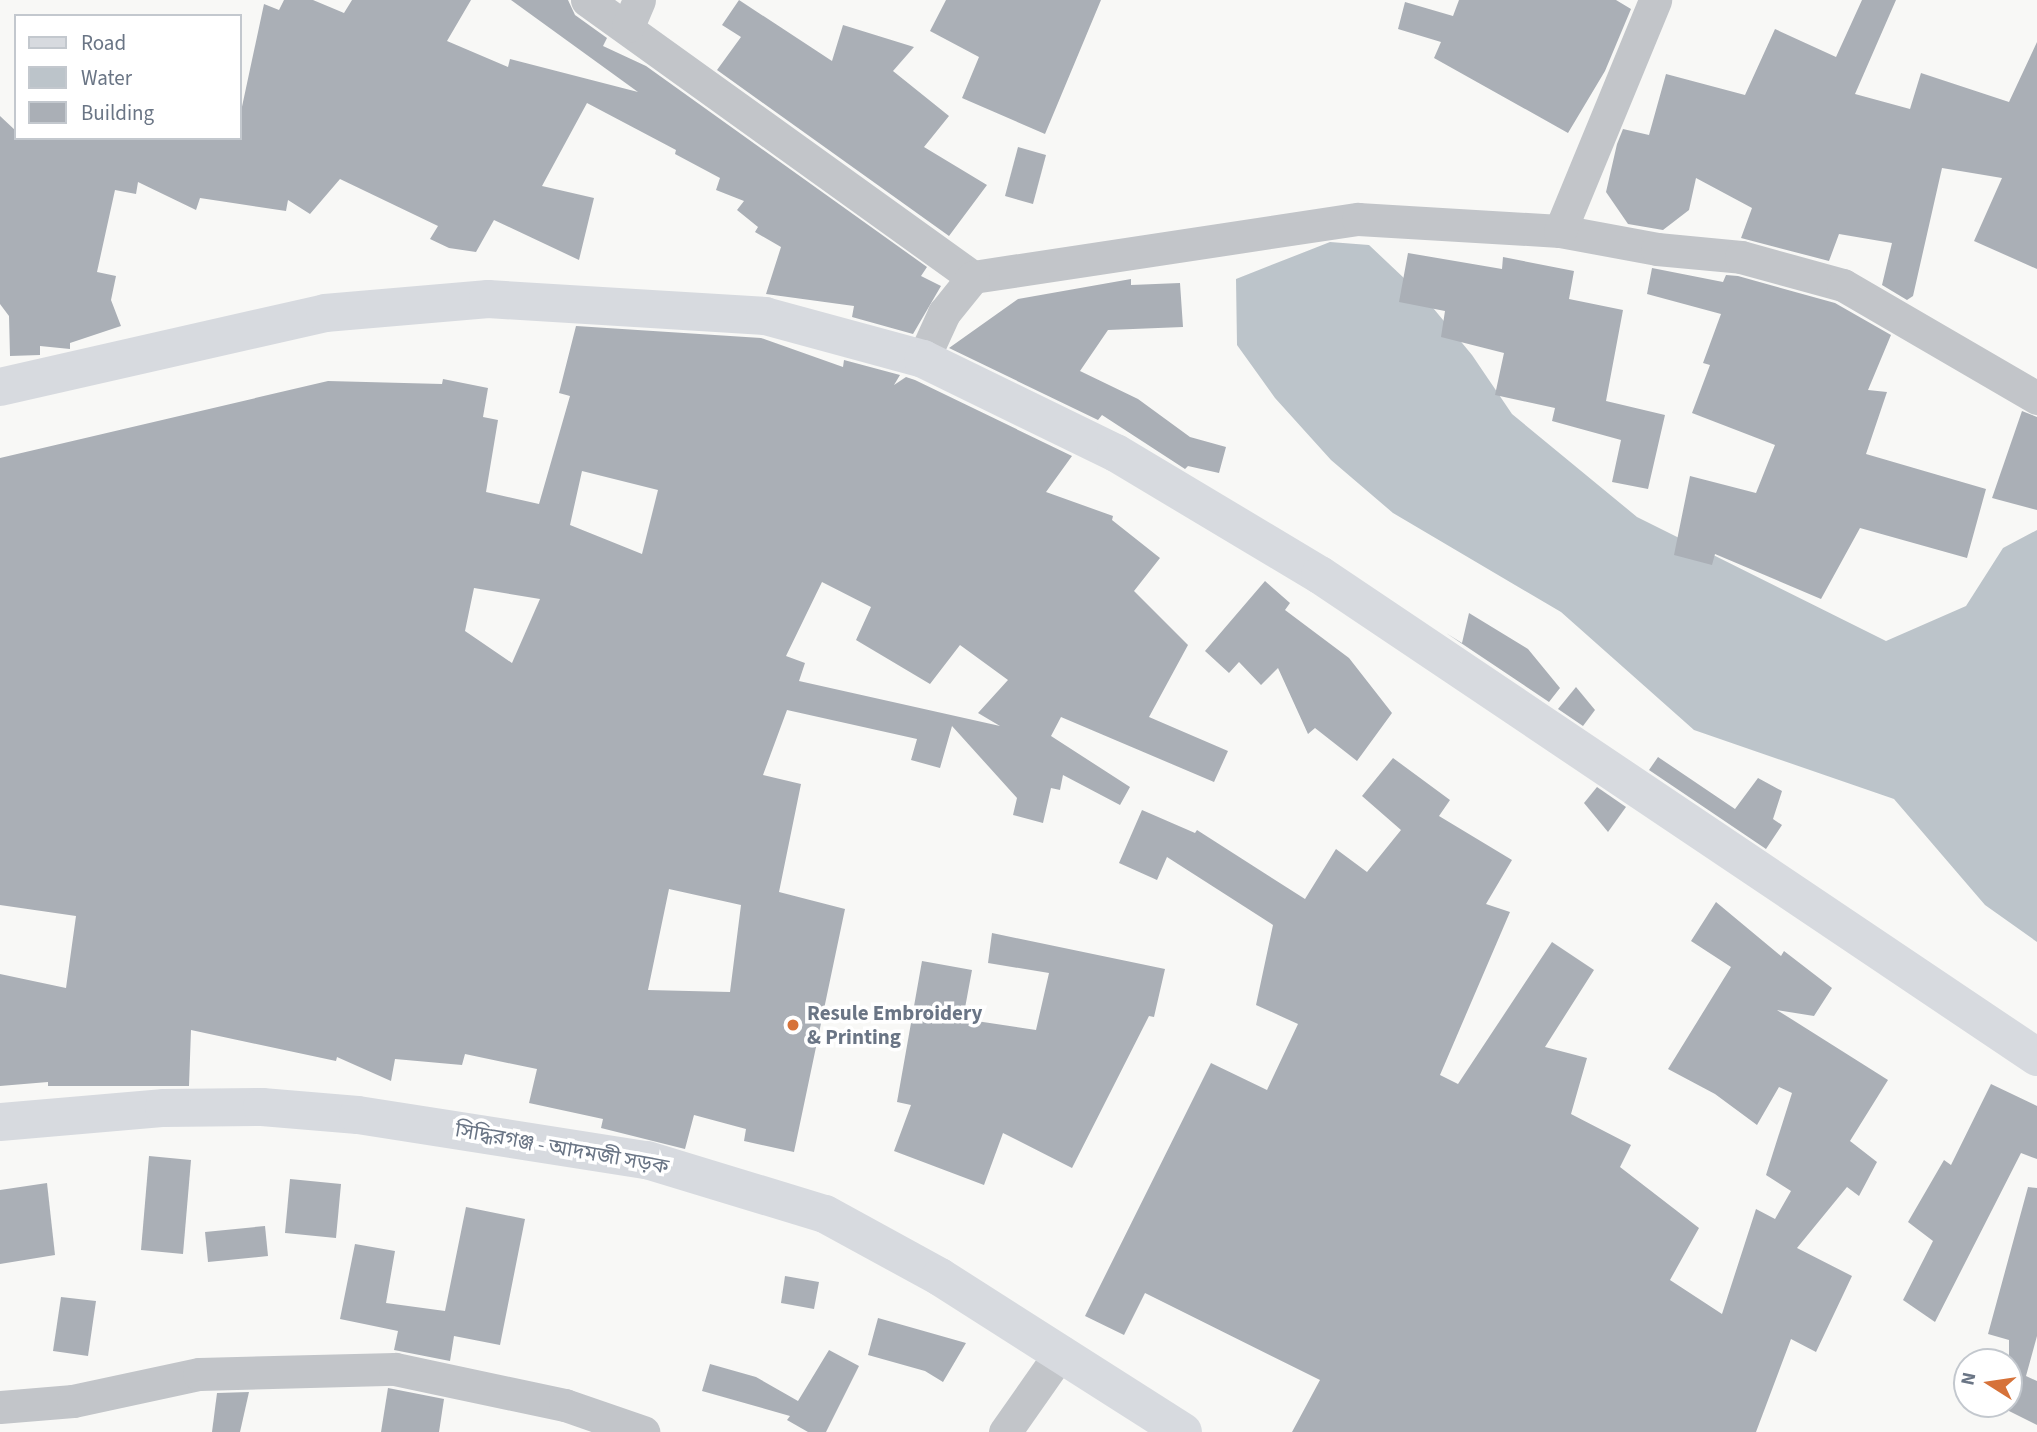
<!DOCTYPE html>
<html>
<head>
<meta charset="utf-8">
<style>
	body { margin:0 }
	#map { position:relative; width:2037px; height:1432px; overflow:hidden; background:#f8f8f6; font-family:"Source Sans 3","Noto Sans Bengali",sans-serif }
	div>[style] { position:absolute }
	.water>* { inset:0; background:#bcc4ca }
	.building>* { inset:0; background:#aaafb6 }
	.minor>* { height:33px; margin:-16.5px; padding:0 16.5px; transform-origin:16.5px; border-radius:16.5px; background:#c2c5c9 }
	.primary>* { height:38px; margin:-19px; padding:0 19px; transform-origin:19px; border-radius:19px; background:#d7dadf }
	.dots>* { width:19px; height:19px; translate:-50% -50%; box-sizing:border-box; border:4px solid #fff; border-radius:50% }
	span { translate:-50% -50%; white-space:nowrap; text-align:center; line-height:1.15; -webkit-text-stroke:7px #fff; paint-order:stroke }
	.poi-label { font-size:21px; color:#6a7585; font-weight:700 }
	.left { translate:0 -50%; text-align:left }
	.street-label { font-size:21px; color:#6a7585 }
	.legend { position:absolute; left:14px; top:14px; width:228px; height:126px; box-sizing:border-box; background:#fff; border:2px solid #c3c8ce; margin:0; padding:9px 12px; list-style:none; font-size:21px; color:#6a7585 }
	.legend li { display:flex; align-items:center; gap:14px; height:35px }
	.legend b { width:35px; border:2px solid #c3c8ce }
	.north { position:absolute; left:1953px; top:1348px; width:70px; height:70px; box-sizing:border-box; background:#fff; border:2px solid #c3c8ce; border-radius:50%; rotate:282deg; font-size:19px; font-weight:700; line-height:28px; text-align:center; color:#6a7585 }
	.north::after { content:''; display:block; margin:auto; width:24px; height:32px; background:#d67239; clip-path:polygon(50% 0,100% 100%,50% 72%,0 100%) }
</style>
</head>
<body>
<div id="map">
	<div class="water">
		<i style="clip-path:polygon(1330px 242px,1369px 245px,1424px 297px,1472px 355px,1512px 414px,1637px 517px,1886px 641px,1966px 606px,2003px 548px,2037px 530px,2037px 942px,1985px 905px,1894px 799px,1694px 730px,1561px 612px,1393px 513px,1331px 460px,1275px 398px,1237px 345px,1236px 279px)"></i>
	</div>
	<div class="building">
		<i style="clip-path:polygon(284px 0,313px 0,344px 13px,352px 0,471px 0,447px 41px,508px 67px,510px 59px,638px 92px,511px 0,568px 0,575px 15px,607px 38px,603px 46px,646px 66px,927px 267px,921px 276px,941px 286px,913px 334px,852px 317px,854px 306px,766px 294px,781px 247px,755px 232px,758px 227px,737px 210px,744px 201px,716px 190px,720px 178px,675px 154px,676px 150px,587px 103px,542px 186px,594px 198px,579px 260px,494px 220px,476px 252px,449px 248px,430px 239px,438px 226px,340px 179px,310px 214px,288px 200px,286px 211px,200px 198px,196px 210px,138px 182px,136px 194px,115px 190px,97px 272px,116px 276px,111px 300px,121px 326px,70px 343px,70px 349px,40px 346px,40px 355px,10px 356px,9px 316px,0 304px,0 116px,16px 131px,16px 138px,240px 138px,240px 116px,264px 4px,279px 10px)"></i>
		<i style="clip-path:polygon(739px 0,832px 61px,843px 25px,914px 47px,893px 71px,949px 116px,924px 147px,987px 185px,949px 236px,717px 70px,741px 37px,722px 25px)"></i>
		<i style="clip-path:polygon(946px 0,1101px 0,1045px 134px,962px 98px,979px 57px,930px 31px)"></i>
		<i style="clip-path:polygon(1459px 0,1616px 0,1631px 9px,1605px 71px,1568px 133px,1434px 58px,1441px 42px,1398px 29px,1405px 2px,1453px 16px)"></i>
		<i style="clip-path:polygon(1862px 0,1896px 0,1855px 94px,1910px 109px,1921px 73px,2009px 102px,2037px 42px,2037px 269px,1974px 241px,2002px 178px,1942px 168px,1913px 296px,1907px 300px,1882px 285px,1892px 243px,1839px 234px,1829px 261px,1741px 238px,1752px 208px,1696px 178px,1689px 210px,1663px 230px,1628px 224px,1606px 192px,1617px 144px,1623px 129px,1649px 135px,1666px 74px,1745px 95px,1775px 29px,1836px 57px)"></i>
		<i style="clip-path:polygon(1018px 147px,1046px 155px,1033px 204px,1005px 196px)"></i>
		<i style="clip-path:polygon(1408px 253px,1502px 269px,1503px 257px,1574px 271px,1569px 299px,1623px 310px,1606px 401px,1665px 415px,1648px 489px,1612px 482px,1621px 440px,1552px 421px,1555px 408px,1495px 395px,1504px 353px,1441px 337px,1445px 311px,1399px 302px)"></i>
		<i style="clip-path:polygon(1652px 268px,1723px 282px,1726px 275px,1738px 276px,1835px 303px,1891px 335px,1868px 390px,1887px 392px,1866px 454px,1986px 489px,1967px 558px,1860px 528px,1821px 599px,1715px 554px,1712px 565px,1674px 555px,1690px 476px,1756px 493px,1775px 445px,1692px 413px,1710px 365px,1703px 363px,1721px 314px,1647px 294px)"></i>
		<i style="clip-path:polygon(1131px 279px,1131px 285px,1180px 283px,1183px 327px,1108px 330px,1080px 371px,1138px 399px,1190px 437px,1226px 447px,1219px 473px,1188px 466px,1185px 469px,1102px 415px,1098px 420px,949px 348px,1018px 299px)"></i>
		<i style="clip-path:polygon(evenodd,576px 326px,761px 338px,843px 367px,844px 360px,900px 375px,894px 385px,906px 377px,915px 380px,1072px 456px,1046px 492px,1113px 516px,1112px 520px,1160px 558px,1134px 591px,1188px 645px,1149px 717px,1228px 751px,1214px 782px,1061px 717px,1051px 736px,1130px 787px,1120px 805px,1063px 775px,1060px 790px,1051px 788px,1043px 823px,1013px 815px,1017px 798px,952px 726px,940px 768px,911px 760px,917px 739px,787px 710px,763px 775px,801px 784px,779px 892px,845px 909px,794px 1152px,744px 1141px,746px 1129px,694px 1115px,685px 1149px,601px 1128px,603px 1119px,529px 1103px,537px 1069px,465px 1054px,462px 1065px,395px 1059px,391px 1081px,337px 1057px,336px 1061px,191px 1030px,189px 1086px,48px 1086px,48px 1082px,0 1086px,0 974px,66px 988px,76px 916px,0 905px,0 458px,328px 381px,442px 384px,443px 379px,488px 388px,483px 417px,498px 420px,486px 492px,539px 504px,570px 396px,559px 393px,576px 326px,582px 471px,658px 490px,642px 554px,570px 525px,582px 471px,576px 326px,822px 582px,871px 607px,856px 640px,930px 684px,960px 645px,1008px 680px,978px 713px,1000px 726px,799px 681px,805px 663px,786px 656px,822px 582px,576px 326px,474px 588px,540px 599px,512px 663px,465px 631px,474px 588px,576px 326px,669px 889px,741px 905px,730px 992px,648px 990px,669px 889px)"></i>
		<i style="clip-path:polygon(2022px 411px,2037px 417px,2037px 510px,1992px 498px)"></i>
		<i style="clip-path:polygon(1265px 581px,1290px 603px,1285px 610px,1349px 658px,1392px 713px,1357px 761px,1315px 728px,1308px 734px,1278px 668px,1261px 685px,1239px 662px,1229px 673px,1205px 651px)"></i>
		<i style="clip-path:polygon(1469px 613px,1528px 649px,1560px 688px,1549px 702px,1446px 633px,1462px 643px)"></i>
		<i style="clip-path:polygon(1576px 687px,1595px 710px,1583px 726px,1558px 709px)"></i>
		<i style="clip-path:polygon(1658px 757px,1735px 809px,1758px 778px,1782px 791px,1773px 819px,1782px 825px,1766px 849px,1649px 770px)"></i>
		<i style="clip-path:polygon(1393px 758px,1450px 800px,1439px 816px,1512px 860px,1486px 904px,1510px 912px,1440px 1075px,1458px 1084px,1552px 942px,1594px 970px,1545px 1047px,1587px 1058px,1571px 1114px,1631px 1145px,1620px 1167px,1699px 1228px,1670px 1280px,1722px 1314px,1756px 1209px,1775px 1219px,1791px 1191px,1766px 1175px,1792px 1093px,1779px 1087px,1757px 1125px,1715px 1094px,1668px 1069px,1731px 967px,1691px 941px,1716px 902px,1781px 956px,1784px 951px,1832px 988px,1814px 1016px,1777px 1010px,1888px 1080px,1850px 1141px,1877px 1162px,1859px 1196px,1847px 1187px,1797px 1248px,1852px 1276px,1816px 1352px,1791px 1339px,1756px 1432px,1292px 1432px,1320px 1380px,1145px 1293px,1124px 1335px,1085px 1316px,1211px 1063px,1267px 1090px,1298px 1024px,1256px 1005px,1273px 925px,1167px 857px,1157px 880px,1119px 863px,1142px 810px,1195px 833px,1197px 830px,1305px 899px,1336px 849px,1367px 872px,1401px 830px,1362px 796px)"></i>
		<i style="clip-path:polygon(1597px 787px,1626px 807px,1608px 832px,1584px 803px)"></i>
		<i style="clip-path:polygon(992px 933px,1165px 969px,1154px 1017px,1149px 1016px,1072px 1168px,1003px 1133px,984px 1185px,894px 1151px,911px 1105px,897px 1102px,922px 961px,972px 970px,963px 1019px,1036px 1030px,1049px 973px,988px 963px)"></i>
		<i style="clip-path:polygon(1991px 1084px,2037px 1106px,2037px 1159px,2021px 1153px,1935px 1322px,1903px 1300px,1933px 1241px,1908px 1222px,1944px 1160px,1951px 1165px)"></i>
		<i style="clip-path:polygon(149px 1156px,191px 1160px,183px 1254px,141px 1250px)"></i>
		<i style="clip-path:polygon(290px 1179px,341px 1184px,336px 1238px,285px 1233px)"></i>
		<i style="clip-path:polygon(47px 1183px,55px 1255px,0 1264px,0 1190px)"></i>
		<i style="clip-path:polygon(2028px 1187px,2037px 1188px,2037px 1336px,2026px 1376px,2037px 1381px,2037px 1425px,2009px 1411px,2009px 1340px,1988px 1334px)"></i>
		<i style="clip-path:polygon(466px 1207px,525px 1219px,500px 1345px,454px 1336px,450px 1361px,394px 1350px,398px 1331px,340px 1319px,355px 1244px,395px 1251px,386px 1303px,445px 1311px)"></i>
		<i style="clip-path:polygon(265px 1226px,268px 1256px,208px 1262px,205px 1232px)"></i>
		<i style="clip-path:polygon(785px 1276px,819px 1282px,814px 1309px,781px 1303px)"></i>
		<i style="clip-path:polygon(61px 1297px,96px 1301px,88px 1356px,53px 1351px)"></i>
		<i style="clip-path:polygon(878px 1318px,966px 1343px,943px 1382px,925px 1371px,868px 1355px)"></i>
		<i style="clip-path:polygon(829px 1350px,859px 1366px,826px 1432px,808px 1432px,787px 1420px,790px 1416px,702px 1391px,710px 1364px,756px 1377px,798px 1401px)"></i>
		<i style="clip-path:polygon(388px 1388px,444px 1399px,439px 1432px,381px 1432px)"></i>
		<i style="clip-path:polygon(249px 1392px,240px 1432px,212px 1432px,217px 1393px)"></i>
	</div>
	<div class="minor">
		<i style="left:587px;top:0;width:475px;rotate:35.7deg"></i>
		<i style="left:973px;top:277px;width:389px;rotate:-8.6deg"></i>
		<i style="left:1358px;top:219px;width:202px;rotate:3.4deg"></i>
		<i style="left:1560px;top:231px;width:99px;rotate:10.5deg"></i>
		<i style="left:1657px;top:249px;width:84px;rotate:5.4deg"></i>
		<i style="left:1741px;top:257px;width:106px;rotate:15.4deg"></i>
		<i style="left:1843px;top:285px;width:225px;rotate:30.2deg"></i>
		<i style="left:628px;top:26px;width:28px;rotate:-67deg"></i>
		<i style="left:1560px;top:231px;width:250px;rotate:-67.6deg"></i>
		<i style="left:923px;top:359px;width:51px;rotate:-65.5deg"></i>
		<i style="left:944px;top:313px;width:46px;rotate:-51.1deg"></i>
		<i style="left:0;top:1407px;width:73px;rotate:-4.7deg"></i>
		<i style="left:73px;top:1401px;width:129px;rotate:-12.1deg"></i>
		<i style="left:199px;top:1374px;width:196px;rotate:-1.5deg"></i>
		<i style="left:395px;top:1369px;width:174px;rotate:12deg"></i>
		<i style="left:565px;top:1405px;width:83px;rotate:19.1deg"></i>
		<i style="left:1005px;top:1432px;width:98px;rotate:-55deg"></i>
	</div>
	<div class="primary">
		<i style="left:0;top:387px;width:333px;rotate:-12.8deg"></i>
		<i style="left:325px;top:313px;width:164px;rotate:-4.9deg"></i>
		<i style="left:488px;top:299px;width:278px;rotate:3.5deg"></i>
		<i style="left:765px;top:316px;width:164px;rotate:15.2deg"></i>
		<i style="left:923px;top:359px;width:215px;rotate:26deg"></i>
		<i style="left:1116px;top:453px;width:238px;rotate:30.9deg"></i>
		<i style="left:1320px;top:575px;width:864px;rotate:33.91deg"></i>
		<i style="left:0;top:1122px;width:165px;rotate:-4.9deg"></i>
		<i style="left:164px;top:1108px;width:98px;rotate:-0.6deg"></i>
		<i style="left:262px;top:1107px;width:96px;rotate:4.8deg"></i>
		<i style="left:358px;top:1115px;width:292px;rotate:8.9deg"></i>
		<i style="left:647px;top:1160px;width:186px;rotate:16.9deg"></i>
		<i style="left:825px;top:1214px;width:131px;rotate:28.7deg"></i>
		<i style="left:940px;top:1277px;width:288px;rotate:32.5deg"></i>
	</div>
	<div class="dots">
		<i style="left:793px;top:1025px;background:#d67239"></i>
	</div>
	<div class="poi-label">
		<span class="left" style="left:807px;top:1025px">Resule Embroidery<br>&amp; Printing</span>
	</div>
	<div class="street-label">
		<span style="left:562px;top:1148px;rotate:10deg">সিদ্ধিরগঞ্জ - আদমজী সড়ক</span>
	</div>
	<ul class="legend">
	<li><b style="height:9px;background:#d7dadf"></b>Road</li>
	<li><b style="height:19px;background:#bcc4ca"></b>Water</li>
	<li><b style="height:19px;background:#aaafb6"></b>Building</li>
	</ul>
	<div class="north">N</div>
</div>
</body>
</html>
